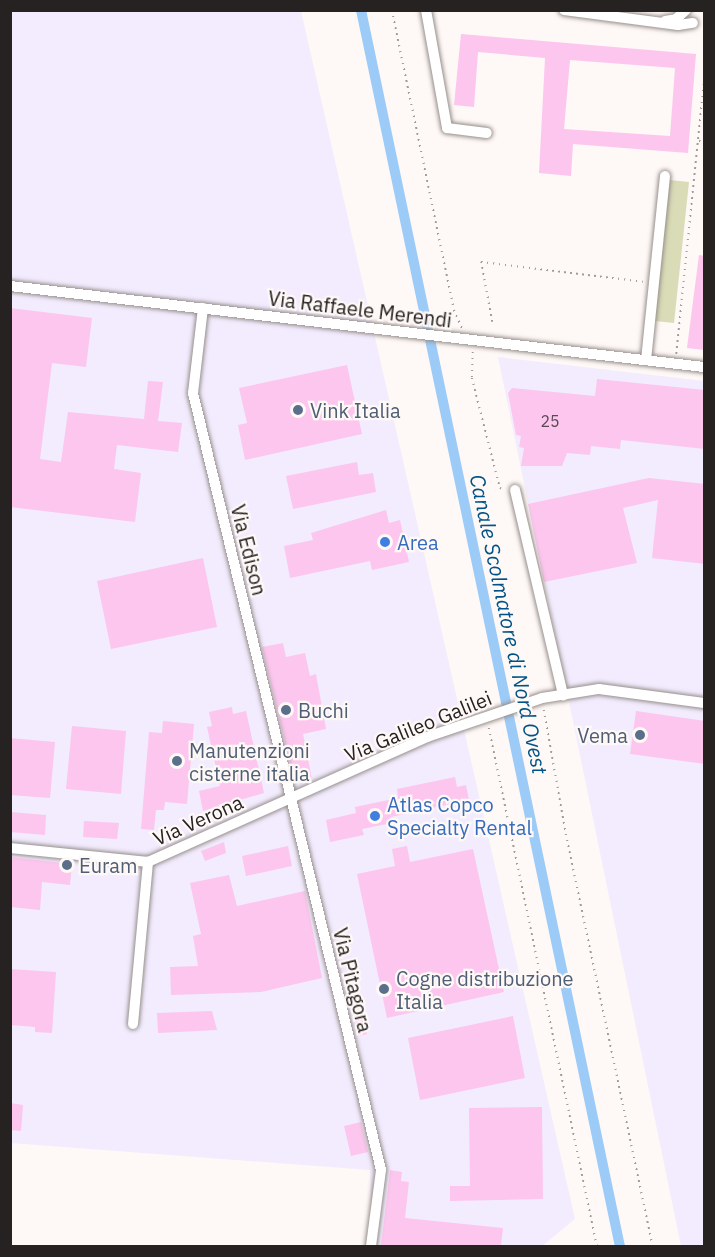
<!DOCTYPE html>
<html>
<head>
<meta charset="utf-8">
<style>
	body { margin:0 }
	#map { position:relative; width:715px; height:1257px; overflow:hidden; background:#fef8f6; font-family:"IBM Plex Sans",sans-serif }
	div>[style] { position:absolute }
	.industrial>* { inset:0; background:#f2ecfe }
	.green>* { inset:0; background:#d9dcb6 }
	.canal>* { height:10px; margin:-5px; padding:0 5px; transform-origin:5px; border-radius:5px; background:#9bcbf6 }
	.building>* { inset:0; background:#fcc6ee }
	.path>* { height:1.5px; margin-top:-0.75px; transform-origin:0; background:repeating-linear-gradient(90deg,#a19c9b 0 1.5px,transparent 0 6px) }
	.roads { filter:drop-shadow(0 0 2px #978f8c) drop-shadow(0 0 2px #978f8c) }
	.minor>* { height:10px; margin:-5px; padding:0 5px; transform-origin:5px; border-radius:5px; background:#fff }
	.dots>* { width:16px; height:16px; translate:-50% -50%; box-sizing:border-box; border:3px solid #fef8f6; border-radius:50% }
	span { translate:-50% -50%; white-space:nowrap; text-align:center; line-height:1.15; -webkit-text-stroke:4.5px #fef8f6; paint-order:stroke }
	.number-label { font-size:16px; color:#5b4b54 }
	.number-label span { -webkit-text-stroke-width:0 }
	.street-label { font-size:20px; color:#252221 }
	.service-label { font-size:20px; color:#4e5e75 }
	.left { translate:0 -50%; text-align:left }
	.right { translate:-100% -50%; text-align:right }
	.shop-label { font-size:20px; color:#366cbe }
	.water-label { font-size:21px; color:#005387; font-style:italic }
	.frame { position:absolute; inset:0; border:12px solid #252221; pointer-events:none }
</style>
</head>
<body>
<div id="map">
	<div class="industrial">
		<i style="clip-path:polygon(10px 11px,301px 11px,575px 1219px,542px 1246px,372px 1246px,370px 1170px,11px 1143px)"></i>
		<i style="clip-path:polygon(498px 357px,704px 381px,704px 1246px,681px 1246px)"></i>
	</div>
	<div class="green">
		<i style="clip-path:polygon(670px 180px,689px 182px,674px 323px,655px 321px)"></i>
	</div>
	<div class="canal">
		<i style="left:361px;top:10px;width:1263px;rotate:78.17deg"></i>
	</div>
	<div class="building">
		<i style="clip-path:polygon(evenodd,461px 34px,696px 54px,688px 153px,573px 144px,571px 176px,539px 173px,545px 58px,478px 52px,474px 107px,454px 105px,461px 34px,570px 60px,675px 68px,670px 136px,564px 129px,570px 60px)"></i>
		<i style="clip-path:polygon(699px 255px,705px 256px,705px 350px,687px 348px)"></i>
		<i style="clip-path:polygon(10px 308px,92px 318px,86px 367px,52px 363px,40px 459px,61px 462px,68px 412px,144px 419px,148px 381px,163px 382px,158px 421px,182px 423px,178px 452px,117px 445px,114px 469px,141px 473px,135px 522px,10px 507px)"></i>
		<i style="clip-path:polygon(347px 365px,362px 434px,245px 460px,238px 425px,247px 423px,239px 388px)"></i>
		<i style="clip-path:polygon(597px 379px,705px 390px,705px 449px,621px 440px,620px 449px,591px 446px,590px 455px,567px 453px,562px 466px,521px 466px,524px 448px,519px 447px,521px 436px,516px 435px,508px 393px,512px 388px,595px 396px)"></i>
		<i style="clip-path:polygon(357px 462px,359px 475px,373px 473px,376px 492px,293px 509px,286px 476px)"></i>
		<i style="clip-path:polygon(649px 478px,705px 484px,705px 564px,652px 558px,658px 500px,623px 508px,637px 563px,544px 582px,528px 504px)"></i>
		<i style="clip-path:polygon(386px 510px,389px 523px,400px 520px,409px 562px,372px 570px,370px 561px,290px 578px,284px 546px,313px 540px,311px 533px)"></i>
		<i style="clip-path:polygon(203px 558px,217px 627px,111px 649px,97px 581px)"></i>
		<i style="clip-path:polygon(283px 643px,286px 657px,305px 653px,310px 676px,316px 674px,326px 729px,303px 734px,312px 779px,295px 783px,262px 647px)"></i>
		<i style="clip-path:polygon(232px 707px,233px 714px,246px 711px,264px 793px,203px 811px,199px 791px,220px 786px,207px 727px,212px 726px,209px 712px)"></i>
		<i style="clip-path:polygon(636px 711px,705px 721px,705px 764px,630px 754px)"></i>
		<i style="clip-path:polygon(163px 721px,194px 724px,187px 804px,165px 802px,164px 810px,156px 810px,154px 830px,141px 829px,149px 732px,162px 733px)"></i>
		<i style="clip-path:polygon(72px 726px,126px 731px,121px 794px,66px 789px)"></i>
		<i style="clip-path:polygon(10px 738px,55px 742px,50px 798px,10px 795px)"></i>
		<i style="clip-path:polygon(455px 777px,457px 787px,466px 785px,469px 800px,391px 817px,392px 823px,362px 829px,364px 835px,330px 842px,326px 820px,356px 813px,355px 807px,398px 798px,397px 789px)"></i>
		<i style="clip-path:polygon(10px 812px,46px 815px,45px 835px,10px 832px)"></i>
		<i style="clip-path:polygon(84px 821px,119px 823px,117px 839px,83px 837px)"></i>
		<i style="clip-path:polygon(224px 842px,226px 853px,205px 861px,201px 851px)"></i>
		<i style="clip-path:polygon(288px 846px,292px 866px,246px 876px,242px 856px)"></i>
		<i style="clip-path:polygon(407px 846px,410px 862px,473px 849px,504px 992px,387px 1018px,357px 874px,395px 866px,392px 849px)"></i>
		<i style="clip-path:polygon(10px 857px,72px 864px,70px 885px,42px 882px,40px 910px,10px 907px)"></i>
		<i style="clip-path:polygon(229px 875px,237px 906px,305px 891px,322px 978px,261px 992px,171px 995px,170px 967px,198px 966px,193px 936px,201px 934px,190px 883px)"></i>
		<i style="clip-path:polygon(10px 969px,56px 972px,52px 1033px,35px 1032px,35px 1027px,10px 1025px)"></i>
		<i style="clip-path:polygon(212px 1011px,217px 1030px,158px 1033px,157px 1013px)"></i>
		<i style="clip-path:polygon(513px 1016px,525px 1078px,420px 1100px,408px 1038px)"></i>
		<i style="clip-path:polygon(364px 1017px,367px 1034px,358px 1036px,355px 1019px)"></i>
		<i style="clip-path:polygon(10px 1103px,23px 1105px,21px 1131px,10px 1130px)"></i>
		<i style="clip-path:polygon(542px 1107px,543px 1199px,450px 1201px,450px 1186px,470px 1186px,469px 1108px)"></i>
		<i style="clip-path:polygon(361px 1122px,368px 1152px,351px 1156px,344px 1126px)"></i>
		<i style="clip-path:polygon(390px 1170px,402px 1172px,401px 1181px,409px 1182px,405px 1218px,503px 1228px,501px 1246px,381px 1246px)"></i>
	</div>
	<div class="path">
		<i style="left:392px;top:10px;width:306px;rotate:78.3deg"></i>
		<i style="left:454px;top:310px;width:20px;rotate:66deg"></i>
		<i style="left:699px;top:141px;width:5px;rotate:11deg"></i>
		<i style="left:492px;top:322px;width:61px;rotate:-100.4deg"></i>
		<i style="left:481px;top:262px;width:163px;rotate:7deg"></i>
		<i style="left:473px;top:352px;width:26px;rotate:92deg"></i>
		<i style="left:472px;top:378px;width:114px;rotate:75.7deg"></i>
		<i style="left:500px;top:488px;width:4px;rotate:27deg"></i>
		<i style="left:676px;top:354px;width:278px;rotate:-84.2deg"></i>
		<i style="left:544px;top:710px;width:126px;rotate:79.9deg"></i>
		<i style="left:566px;top:834px;width:421px;rotate:78.1deg"></i>
		<i style="left:489px;top:728px;width:529px;rotate:78.22deg"></i>
	</div>
	<div class="roads">
		<div class="minor">
			<i style="left:426px;top:10px;width:120px;rotate:79.9deg"></i>
			<i style="left:447px;top:128px;width:40px;rotate:7.1deg"></i>
			<i style="left:564px;top:10px;width:115px;rotate:7.5deg"></i>
			<i style="left:678px;top:25px;width:15px;rotate:-8deg"></i>
			<i style="left:665px;top:21px;width:11px;rotate:-10deg"></i>
			<i style="left:676px;top:19px;width:13px;rotate:-42deg"></i>
			<i style="left:10px;top:286px;width:699px;rotate:6.66deg"></i>
			<i style="left:203px;top:308px;width:86px;rotate:96.7deg"></i>
			<i style="left:193px;top:393px;width:799px;rotate:76.4deg"></i>
			<i style="left:381px;top:1170px;width:77px;rotate:97.5deg"></i>
			<i style="left:646px;top:360px;width:185px;rotate:-84.1deg"></i>
			<i style="left:515px;top:490px;width:211px;rotate:76.8deg"></i>
			<i style="left:10px;top:848px;width:139px;rotate:5.8deg"></i>
			<i style="left:148px;top:862px;width:306px;rotate:-24.1deg"></i>
			<i style="left:427px;top:737px;width:121px;rotate:-18.7deg"></i>
			<i style="left:542px;top:698px;width:58px;rotate:-9deg"></i>
			<i style="left:599px;top:689px;width:106px;rotate:7.6deg"></i>
			<i style="left:133px;top:1024px;width:163px;rotate:-84.7deg"></i>
		</div>
	</div>
	<div class="dots">
		<i style="left:298px;top:410px;background:#5c6f8a"></i>
		<i style="left:385px;top:542px;background:#3f7fe0"></i>
		<i style="left:286px;top:710px;background:#5c6f8a"></i>
		<i style="left:640px;top:735px;background:#5c6f8a"></i>
		<i style="left:177px;top:761px;background:#5c6f8a"></i>
		<i style="left:375px;top:816px;background:#3f7fe0"></i>
		<i style="left:67px;top:865px;background:#5c6f8a"></i>
		<i style="left:384px;top:989px;background:#5c6f8a"></i>
	</div>
	<div class="number-label">
		<span style="left:550px;top:421px">25</span>
	</div>
	<div class="street-label">
		<span style="left:360px;top:309px;rotate:7deg">Via Raffaele Merendi</span>
		<span style="left:249px;top:550px;rotate:76deg">Via Edison</span>
		<span style="left:418px;top:726px;rotate:-22deg">Via Galileo Galilei</span>
		<span style="left:198px;top:820px;rotate:-24deg">Via Verona</span>
		<span style="left:353px;top:980px;rotate:76deg">Via Pitagora</span>
	</div>
	<div class="service-label">
		<span class="left" style="left:310px;top:410px">Vink Italia</span>
		<span class="left" style="left:298px;top:710px">Buchi</span>
		<span class="right" style="left:628px;top:735px">Vema</span>
		<span class="left" style="left:189px;top:762px">Manutenzioni<br>cisterne italia</span>
		<span class="left" style="left:79px;top:865px">Euram</span>
		<span class="left" style="left:396px;top:990px">Cogne distribuzione<br>Italia</span>
	</div>
	<div class="shop-label">
		<span class="left" style="left:397px;top:542px">Area</span>
		<span class="left" style="left:387px;top:816px">Atlas Copco<br>Specialty Rental</span>
	</div>
	<div class="water-label">
		<span style="left:509px;top:624px;rotate:78deg">Canale Scolmatore di Nord Ovest</span>
	</div>
	<div class="frame"></div>
</div>
</body>
</html>
